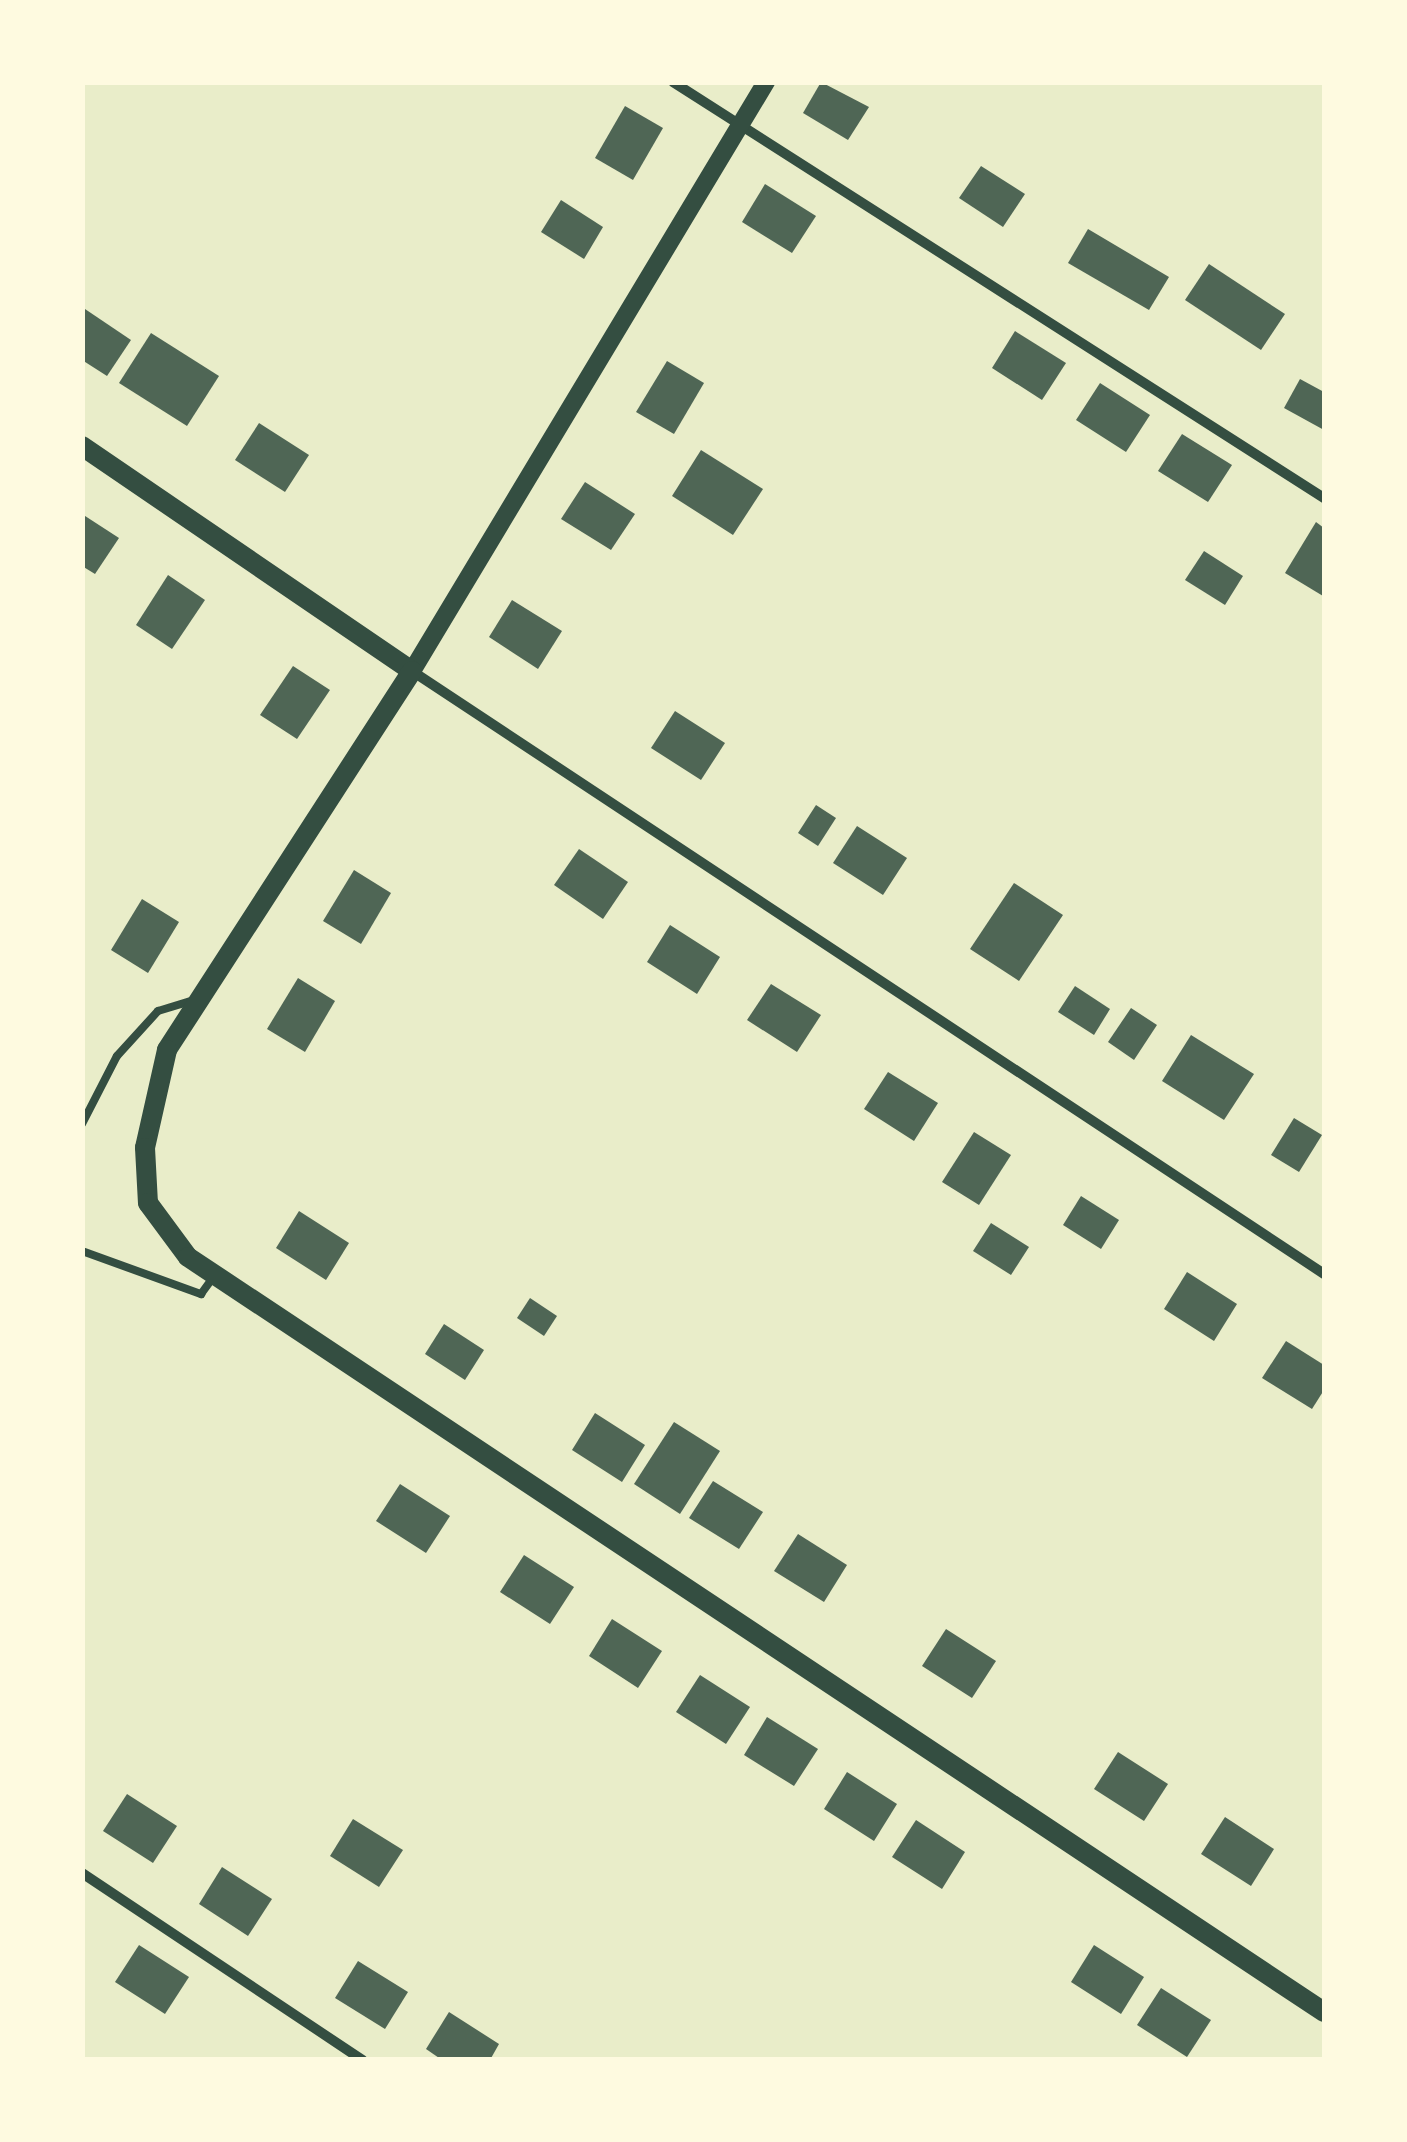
<!DOCTYPE html>
<html>
<head>
<meta charset="utf-8">
<style>
	body { margin:0 }
	#map { position:relative; width:1407px; height:2142px; overflow:hidden; background:#e9edc9; font-family:"Noto Sans",sans-serif }
	div>[style] { position:absolute }
	.building>* { inset:0; background:#4f6655 }
	.service>* { height:8px; margin:-4px; padding:0 4px; transform-origin:4px; border-radius:4px; background:#344e41 }
	.minor>* { height:10px; margin:-5px; padding:0 5px; transform-origin:5px; border-radius:5px; background:#344e41 }
	.tertiary>* { height:18px; margin:-9px; padding:0 9px; transform-origin:9px; border-radius:9px; background:#344e41 }
	.secondary>* { height:20px; margin:-10px; padding:0 10px; transform-origin:10px; border-radius:10px; background:#344e41 }
	span { translate:-50% -50%; white-space:nowrap; text-align:center; line-height:1.15; -webkit-text-stroke:8px #fefae0; paint-order:stroke }
	.frame { position:absolute; inset:0; border:85px solid #fefae0; pointer-events:none }
</style>
</head>
<body>
<div id="map">
	<div class="building">
		<i style="clip-path:polygon(821px 82px,869px 107px,848px 140px,803px 113px)"></i>
		<i style="clip-path:polygon(625px 106px,663px 128px,633px 180px,595px 158px)"></i>
		<i style="clip-path:polygon(981px 166px,1025px 194px,1003px 227px,959px 198px)"></i>
		<i style="clip-path:polygon(765px 184px,816px 216px,792px 253px,742px 222px)"></i>
		<i style="clip-path:polygon(561px 200px,603px 227px,584px 259px,541px 232px)"></i>
		<i style="clip-path:polygon(1088px 229px,1169px 277px,1149px 310px,1068px 263px)"></i>
		<i style="clip-path:polygon(1209px 264px,1285px 314px,1261px 350px,1185px 300px)"></i>
		<i style="clip-path:polygon(82px 307px,131px 340px,107px 376px,82px 360px)"></i>
		<i style="clip-path:polygon(1015px 331px,1066px 363px,1042px 400px,992px 368px)"></i>
		<i style="clip-path:polygon(151px 333px,219px 376px,187px 426px,119px 383px)"></i>
		<i style="clip-path:polygon(667px 361px,704px 383px,674px 434px,636px 412px)"></i>
		<i style="clip-path:polygon(1300px 379px,1324px 392px,1324px 430px,1284px 408px)"></i>
		<i style="clip-path:polygon(1100px 383px,1150px 415px,1126px 452px,1076px 420px)"></i>
		<i style="clip-path:polygon(259px 423px,309px 455px,285px 492px,235px 460px)"></i>
		<i style="clip-path:polygon(1182px 434px,1232px 465px,1208px 502px,1158px 471px)"></i>
		<i style="clip-path:polygon(701px 450px,763px 489px,733px 535px,672px 496px)"></i>
		<i style="clip-path:polygon(585px 482px,635px 514px,611px 550px,561px 519px)"></i>
		<i style="clip-path:polygon(82px 514px,119px 538px,95px 574px,82px 566px)"></i>
		<i style="clip-path:polygon(1316px 522px,1324px 528px,1323px 596px,1285px 573px)"></i>
		<i style="clip-path:polygon(1204px 551px,1243px 576px,1225px 605px,1185px 580px)"></i>
		<i style="clip-path:polygon(168px 575px,205px 600px,172px 649px,136px 625px)"></i>
		<i style="clip-path:polygon(512px 600px,562px 631px,538px 669px,489px 637px)"></i>
		<i style="clip-path:polygon(293px 666px,330px 690px,297px 739px,260px 715px)"></i>
		<i style="clip-path:polygon(675px 711px,725px 743px,701px 780px,651px 748px)"></i>
		<i style="clip-path:polygon(816px 805px,836px 818px,818px 846px,798px 833px)"></i>
		<i style="clip-path:polygon(857px 826px,907px 858px,883px 895px,833px 863px)"></i>
		<i style="clip-path:polygon(579px 849px,628px 882px,603px 919px,554px 885px)"></i>
		<i style="clip-path:polygon(354px 870px,391px 893px,361px 944px,323px 921px)"></i>
		<i style="clip-path:polygon(1014px 883px,1063px 915px,1019px 981px,970px 949px)"></i>
		<i style="clip-path:polygon(142px 899px,179px 922px,148px 973px,111px 950px)"></i>
		<i style="clip-path:polygon(670px 925px,720px 957px,697px 994px,647px 962px)"></i>
		<i style="clip-path:polygon(298px 978px,335px 1001px,305px 1052px,267px 1029px)"></i>
		<i style="clip-path:polygon(771px 984px,821px 1015px,797px 1052px,747px 1020px)"></i>
		<i style="clip-path:polygon(1075px 986px,1110px 1009px,1094px 1035px,1058px 1012px)"></i>
		<i style="clip-path:polygon(1131px 1008px,1157px 1025px,1134px 1060px,1108px 1042px)"></i>
		<i style="clip-path:polygon(1191px 1035px,1254px 1074px,1224px 1120px,1162px 1081px)"></i>
		<i style="clip-path:polygon(888px 1072px,938px 1103px,914px 1141px,864px 1109px)"></i>
		<i style="clip-path:polygon(1294px 1118px,1322px 1135px,1299px 1172px,1271px 1155px)"></i>
		<i style="clip-path:polygon(974px 1132px,1011px 1155px,979px 1205px,942px 1182px)"></i>
		<i style="clip-path:polygon(1081px 1196px,1119px 1220px,1101px 1249px,1063px 1225px)"></i>
		<i style="clip-path:polygon(299px 1211px,349px 1243px,326px 1280px,276px 1248px)"></i>
		<i style="clip-path:polygon(991px 1223px,1029px 1247px,1011px 1275px,973px 1251px)"></i>
		<i style="clip-path:polygon(1187px 1272px,1237px 1304px,1214px 1341px,1164px 1309px)"></i>
		<i style="clip-path:polygon(530px 1298px,557px 1316px,544px 1336px,517px 1318px)"></i>
		<i style="clip-path:polygon(444px 1324px,484px 1350px,465px 1380px,425px 1354px)"></i>
		<i style="clip-path:polygon(1286px 1341px,1324px 1365px,1324px 1390px,1312px 1409px,1262px 1378px)"></i>
		<i style="clip-path:polygon(595px 1413px,645px 1445px,622px 1482px,572px 1450px)"></i>
		<i style="clip-path:polygon(674px 1422px,720px 1451px,680px 1514px,634px 1484px)"></i>
		<i style="clip-path:polygon(713px 1481px,763px 1512px,739px 1549px,689px 1518px)"></i>
		<i style="clip-path:polygon(400px 1484px,450px 1516px,426px 1553px,376px 1521px)"></i>
		<i style="clip-path:polygon(798px 1534px,847px 1565px,824px 1602px,774px 1571px)"></i>
		<i style="clip-path:polygon(524px 1555px,574px 1587px,550px 1624px,500px 1592px)"></i>
		<i style="clip-path:polygon(612px 1619px,662px 1651px,638px 1688px,589px 1656px)"></i>
		<i style="clip-path:polygon(946px 1629px,996px 1661px,972px 1698px,922px 1666px)"></i>
		<i style="clip-path:polygon(700px 1675px,750px 1707px,726px 1744px,676px 1712px)"></i>
		<i style="clip-path:polygon(767px 1717px,818px 1749px,794px 1786px,744px 1755px)"></i>
		<i style="clip-path:polygon(1118px 1752px,1168px 1784px,1144px 1821px,1094px 1789px)"></i>
		<i style="clip-path:polygon(847px 1772px,897px 1804px,874px 1841px,824px 1809px)"></i>
		<i style="clip-path:polygon(127px 1794px,177px 1826px,153px 1863px,103px 1831px)"></i>
		<i style="clip-path:polygon(1225px 1817px,1274px 1849px,1251px 1886px,1201px 1854px)"></i>
		<i style="clip-path:polygon(353px 1819px,403px 1850px,379px 1887px,330px 1856px)"></i>
		<i style="clip-path:polygon(916px 1820px,965px 1852px,942px 1889px,892px 1857px)"></i>
		<i style="clip-path:polygon(222px 1867px,272px 1899px,248px 1936px,199px 1904px)"></i>
		<i style="clip-path:polygon(139px 1945px,189px 1977px,165px 2014px,115px 1982px)"></i>
		<i style="clip-path:polygon(1094px 1945px,1144px 1977px,1121px 2014px,1071px 1982px)"></i>
		<i style="clip-path:polygon(358px 1961px,408px 1992px,385px 2029px,335px 1998px)"></i>
		<i style="clip-path:polygon(1161px 1988px,1211px 2020px,1187px 2057px,1137px 2025px)"></i>
		<i style="clip-path:polygon(449px 2012px,499px 2044px,490px 2060px,442px 2060px,426px 2049px)"></i>
	</div>
	<div class="service">
		<i style="left:82px;top:1124px;width:76px;rotate:-62.8deg"></i>
		<i style="left:117px;top:1056px;width:61px;rotate:-47.7deg"></i>
		<i style="left:158px;top:1011px;width:39px;rotate:-17deg"></i>
		<i style="left:82px;top:1251px;width:127px;rotate:19.9deg"></i>
		<i style="left:201px;top:1294px;width:24px;rotate:-54deg"></i>
	</div>
	<div class="minor">
		<i style="left:673px;top:82px;width:773px;rotate:32.58deg"></i>
		<i style="left:412px;top:671px;width:1093px;rotate:33.47deg"></i>
		<i style="left:82px;top:1873px;width:337px;rotate:33.7deg"></i>
	</div>
	<div class="tertiary">
		<i style="left:412px;top:671px;width:687px;rotate:-58.99deg"></i>
	</div>
	<div class="secondary">
		<i style="left:82px;top:446px;width:399px;rotate:34.3deg"></i>
		<i style="left:412px;top:671px;width:451px;rotate:122.9deg"></i>
		<i style="left:167px;top:1050px;width:100px;rotate:102.7deg"></i>
		<i style="left:145px;top:1148px;width:55px;rotate:86.9deg"></i>
		<i style="left:148px;top:1203px;width:67px;rotate:53.5deg"></i>
		<i style="left:188px;top:1257px;width:1364px;rotate:33.61deg"></i>
	</div>
	<div class="frame"></div>
</div>
</body>
</html>
